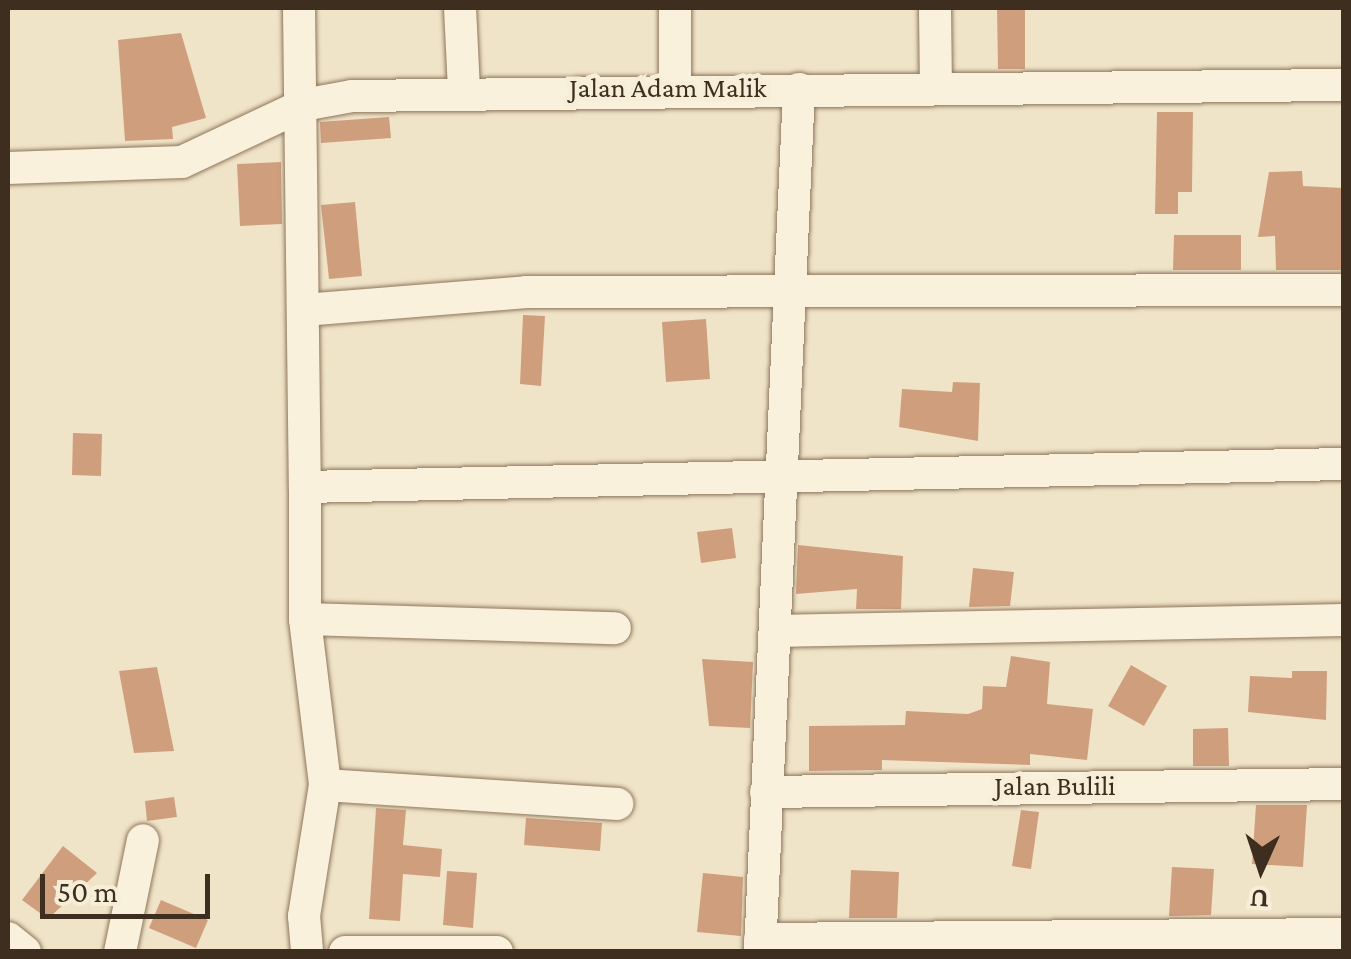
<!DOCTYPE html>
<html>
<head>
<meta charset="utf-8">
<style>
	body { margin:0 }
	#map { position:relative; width:1351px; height:959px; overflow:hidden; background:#f0e4c8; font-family:"Crimson Pro",serif }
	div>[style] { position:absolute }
	.building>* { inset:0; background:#cf9f7d }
	.roads { filter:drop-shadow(0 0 2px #8d765c) drop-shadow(0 0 2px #8d765c) }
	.minor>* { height:32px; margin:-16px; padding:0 16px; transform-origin:16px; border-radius:16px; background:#faf1dc }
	span { translate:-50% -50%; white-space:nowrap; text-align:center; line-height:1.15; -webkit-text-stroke:9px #f7eed8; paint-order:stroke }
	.street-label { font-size:28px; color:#3d2e20 }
	.frame { position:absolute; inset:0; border:10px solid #3d2e20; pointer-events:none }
	.north { position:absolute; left:1211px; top:819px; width:100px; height:100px; -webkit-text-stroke:8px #f7eed8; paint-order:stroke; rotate:183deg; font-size:28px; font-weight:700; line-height:40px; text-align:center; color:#3d2e20 }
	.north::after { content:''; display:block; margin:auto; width:35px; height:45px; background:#3d2e20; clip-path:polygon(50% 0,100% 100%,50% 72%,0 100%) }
	.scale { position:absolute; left:40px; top:874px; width:170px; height:45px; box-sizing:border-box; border:5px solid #3d2e20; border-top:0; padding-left:12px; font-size:30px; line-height:35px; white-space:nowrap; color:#3d2e20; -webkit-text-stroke:8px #f7eed8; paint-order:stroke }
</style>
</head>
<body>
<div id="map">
	<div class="building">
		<i style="clip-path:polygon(997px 8px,1025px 8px,1025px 69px,998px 69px)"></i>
		<i style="clip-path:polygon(181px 33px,206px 118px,172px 127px,173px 139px,125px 141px,118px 40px)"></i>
		<i style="clip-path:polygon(1157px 112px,1193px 112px,1192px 192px,1178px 192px,1178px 214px,1155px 214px)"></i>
		<i style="clip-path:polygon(389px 117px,391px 138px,321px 143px,320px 122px)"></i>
		<i style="clip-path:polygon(281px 162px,282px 224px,240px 226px,237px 164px)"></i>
		<i style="clip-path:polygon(1302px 171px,1303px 186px,1344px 188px,1344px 270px,1276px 270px,1275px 236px,1258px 237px,1269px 172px)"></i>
		<i style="clip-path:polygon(355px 202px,362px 276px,329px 279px,321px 205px)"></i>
		<i style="clip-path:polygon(1174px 235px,1241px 235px,1241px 270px,1173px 270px)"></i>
		<i style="clip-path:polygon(523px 315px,545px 316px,541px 386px,520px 384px)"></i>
		<i style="clip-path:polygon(706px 319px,710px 379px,666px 382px,662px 322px)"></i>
		<i style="clip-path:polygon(953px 382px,980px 383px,978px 441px,899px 427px,902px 389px,952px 392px)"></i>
		<i style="clip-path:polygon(73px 433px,102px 434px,101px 476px,72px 475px)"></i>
		<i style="clip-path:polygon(732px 528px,736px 558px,701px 563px,697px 532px)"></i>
		<i style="clip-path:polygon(798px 545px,903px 556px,901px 609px,856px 609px,857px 589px,796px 594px)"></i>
		<i style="clip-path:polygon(973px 568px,1014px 572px,1010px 606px,969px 607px)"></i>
		<i style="clip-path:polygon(1011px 656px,1050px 662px,1047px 704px,1093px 709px,1087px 760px,1030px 754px,1030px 765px,882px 760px,882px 770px,809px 771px,809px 726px,905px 725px,906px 711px,968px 714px,982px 709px,983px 686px,1006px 687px)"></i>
		<i style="clip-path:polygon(702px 659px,753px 662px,750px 728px,709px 726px)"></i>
		<i style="clip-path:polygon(1131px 665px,1167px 686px,1144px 726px,1108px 706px)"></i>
		<i style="clip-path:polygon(157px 667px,174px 751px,134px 753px,119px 671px)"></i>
		<i style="clip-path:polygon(1292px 671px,1327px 671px,1326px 720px,1248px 712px,1250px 676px,1292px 678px)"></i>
		<i style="clip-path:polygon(1228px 728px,1229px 766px,1193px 766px,1193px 729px)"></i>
		<i style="clip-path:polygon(174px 797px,177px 817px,147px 821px,145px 801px)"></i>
		<i style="clip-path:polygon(1256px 805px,1307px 805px,1303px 867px,1252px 864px)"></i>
		<i style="clip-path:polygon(376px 808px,406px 810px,403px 845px,442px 849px,440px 877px,403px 874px,400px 921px,369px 919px)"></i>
		<i style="clip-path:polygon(1021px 810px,1039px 812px,1031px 869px,1012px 866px)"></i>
		<i style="clip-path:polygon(526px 818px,602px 823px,600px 851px,524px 845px)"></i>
		<i style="clip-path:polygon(63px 846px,97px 873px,48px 919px,22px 900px)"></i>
		<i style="clip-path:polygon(1172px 867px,1214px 869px,1211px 915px,1169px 916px)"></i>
		<i style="clip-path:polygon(851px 870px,899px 872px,897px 918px,849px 918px)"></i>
		<i style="clip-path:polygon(447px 871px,477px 873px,473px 928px,443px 925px)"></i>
		<i style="clip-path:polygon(703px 873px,743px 877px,741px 936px,697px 932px)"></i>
		<i style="clip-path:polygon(161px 900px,208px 920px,196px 948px,149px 928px)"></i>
	</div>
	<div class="roads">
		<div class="minor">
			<i style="left:299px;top:8px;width:479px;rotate:89.3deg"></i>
			<i style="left:305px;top:487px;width:1039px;rotate:-1.27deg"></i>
			<i style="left:460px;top:8px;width:81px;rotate:87.2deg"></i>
			<i style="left:935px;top:8px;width:81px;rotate:89.3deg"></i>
			<i style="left:675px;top:87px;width:79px;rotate:-90deg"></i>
			<i style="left:8px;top:168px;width:174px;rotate:-2deg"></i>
			<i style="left:182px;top:162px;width:134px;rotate:-25.2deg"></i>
			<i style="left:303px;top:105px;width:50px;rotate:-10.4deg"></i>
			<i style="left:352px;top:96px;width:992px;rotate:-0.64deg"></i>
			<i style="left:304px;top:310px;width:223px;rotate:-4.6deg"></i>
			<i style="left:526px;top:292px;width:818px;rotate:-0.14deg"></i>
			<i style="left:305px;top:487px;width:132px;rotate:90deg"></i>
			<i style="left:305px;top:619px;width:167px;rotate:83.1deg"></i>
			<i style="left:325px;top:785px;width:133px;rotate:99.1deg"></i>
			<i style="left:304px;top:916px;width:36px;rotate:85deg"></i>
			<i style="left:305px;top:619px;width:310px;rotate:1.7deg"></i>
			<i style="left:776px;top:631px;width:568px;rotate:-1.11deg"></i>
			<i style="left:325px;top:785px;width:293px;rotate:3.7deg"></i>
			<i style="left:766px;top:792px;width:578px;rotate:-0.79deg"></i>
			<i style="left:8px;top:938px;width:22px;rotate:39deg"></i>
			<i style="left:760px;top:939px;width:584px;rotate:-0.49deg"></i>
			<i style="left:120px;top:952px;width:114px;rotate:-78.4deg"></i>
			<i style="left:345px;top:952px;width:152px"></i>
			<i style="left:760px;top:952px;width:864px;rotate:-87.41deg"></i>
		</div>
	</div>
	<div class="street-label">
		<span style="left:668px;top:88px">Jalan Adam Malik</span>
		<span style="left:1055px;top:786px">Jalan Bulili</span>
	</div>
	<div class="frame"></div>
	<div class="north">U</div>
	<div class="scale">50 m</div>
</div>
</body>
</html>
